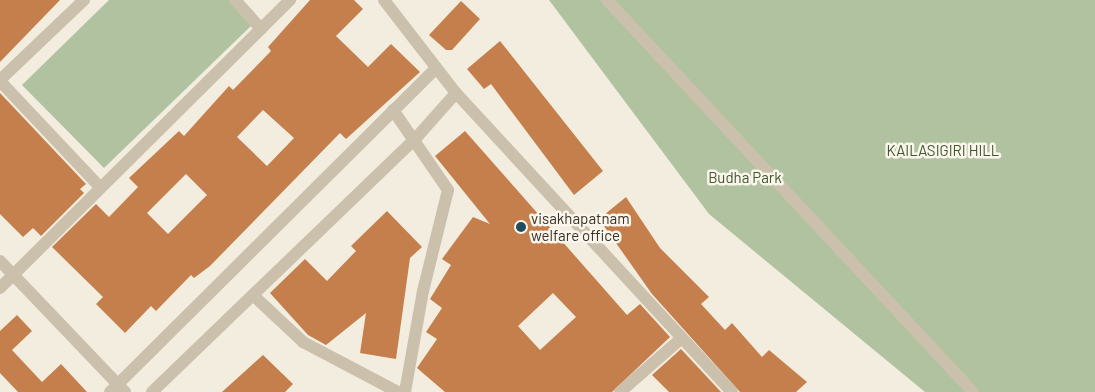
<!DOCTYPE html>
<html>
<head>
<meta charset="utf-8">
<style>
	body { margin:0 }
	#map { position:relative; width:1095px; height:392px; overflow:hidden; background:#f3ede0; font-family:Barlow,sans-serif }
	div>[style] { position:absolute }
	.green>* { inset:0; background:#b0c29f }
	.building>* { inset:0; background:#c47f4c }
	.minor>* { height:12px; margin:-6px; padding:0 6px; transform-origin:6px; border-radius:6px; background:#cbc0ab }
	.dots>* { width:14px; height:14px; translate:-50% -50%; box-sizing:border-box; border:2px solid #faf6ec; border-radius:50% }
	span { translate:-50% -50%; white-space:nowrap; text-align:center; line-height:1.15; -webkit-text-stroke:5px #faf6ec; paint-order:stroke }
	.park-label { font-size:15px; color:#41572e }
	.poi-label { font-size:15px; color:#39322a }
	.left { translate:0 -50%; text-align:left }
</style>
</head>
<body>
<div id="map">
	<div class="green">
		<i style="clip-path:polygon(109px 0,229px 0,253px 24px,104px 168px,22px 85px)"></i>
		<i style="clip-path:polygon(549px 0,1095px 0,1095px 392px,925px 392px,709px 214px)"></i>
	</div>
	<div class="building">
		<i style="clip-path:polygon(0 0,60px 0,0 62px)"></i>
		<i style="clip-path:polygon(evenodd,310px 0,354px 0,363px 9px,336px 36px,368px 67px,391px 44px,420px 72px,346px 139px,340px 133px,210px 266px,194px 278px,191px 275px,156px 311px,151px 306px,125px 333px,96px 304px,103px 297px,52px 247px,96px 204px,109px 217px,138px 187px,129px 178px,179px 131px,184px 136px,229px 86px,233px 90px,271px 51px,268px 47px,310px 0,263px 110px,294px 138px,267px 166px,237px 137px,263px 110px,310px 0,186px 174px,207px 195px,168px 234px,147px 213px,186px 174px)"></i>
		<i style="clip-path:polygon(461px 1px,480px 19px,452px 50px,446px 50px,429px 35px)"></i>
		<i style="clip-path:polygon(500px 41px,603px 171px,574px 195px,491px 84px,484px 89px,467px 69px)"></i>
		<i style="clip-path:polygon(0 93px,86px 184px,80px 189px,84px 193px,41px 236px,33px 228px,23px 237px,0 214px)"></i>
		<i style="clip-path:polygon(evenodd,465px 131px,627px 315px,640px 304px,670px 337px,612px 392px,445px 392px,417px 368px,437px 339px,426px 332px,442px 308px,430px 299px,451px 265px,442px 259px,473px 217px,490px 224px,435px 156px,465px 131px,553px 293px,576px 317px,540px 350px,518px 326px,553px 293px)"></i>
		<i style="clip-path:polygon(626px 197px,660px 248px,709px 297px,701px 304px,725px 330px,732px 323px,762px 357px,769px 350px,807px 382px,796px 392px,740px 392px,652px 294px,599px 219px)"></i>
		<i style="clip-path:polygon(387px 211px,422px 247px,410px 258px,396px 359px,360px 353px,366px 313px,326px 345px,308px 335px,270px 293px,305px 259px,327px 281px,356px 251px,351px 246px)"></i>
		<i style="clip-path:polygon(17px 315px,32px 331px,12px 350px,42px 382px,61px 364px,87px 392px,18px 392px,0 373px,0 331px)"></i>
		<i style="clip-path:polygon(681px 349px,721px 392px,669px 392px,652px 375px)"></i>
		<i style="clip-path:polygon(263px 355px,293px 384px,285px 392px,222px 392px)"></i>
	</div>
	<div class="minor">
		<i style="left:235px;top:0;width:39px;rotate:48deg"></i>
		<i style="left:384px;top:0;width:118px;rotate:52.3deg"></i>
		<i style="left:456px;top:93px;width:407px;rotate:47.3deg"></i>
		<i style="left:607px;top:0;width:536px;rotate:46.96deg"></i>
		<i style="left:0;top:80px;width:116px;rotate:-43.6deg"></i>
		<i style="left:0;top:81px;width:146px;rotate:46.7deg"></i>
		<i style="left:393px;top:110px;width:97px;rotate:55.5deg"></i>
		<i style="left:448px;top:190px;width:104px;rotate:103.9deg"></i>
		<i style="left:423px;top:291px;width:103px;rotate:100.1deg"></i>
		<i style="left:0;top:261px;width:181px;rotate:46.3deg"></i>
		<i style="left:0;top:288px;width:409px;rotate:-44.8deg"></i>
		<i style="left:253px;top:295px;width:69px;rotate:43.2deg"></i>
		<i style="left:303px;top:342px;width:107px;rotate:27.8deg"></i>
		<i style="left:110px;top:392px;width:460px;rotate:-44.8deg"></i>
		<i style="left:152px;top:392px;width:366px;rotate:-43.9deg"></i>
		<i style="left:416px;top:138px;width:60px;rotate:-48.4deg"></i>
		<i style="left:620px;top:392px;width:82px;rotate:-41.1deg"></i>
	</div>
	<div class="dots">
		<i style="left:521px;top:227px;background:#204c5b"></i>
	</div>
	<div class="park-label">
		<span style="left:943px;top:151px">KAILASIGIRI HILL</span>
		<span style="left:745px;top:178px">Budha Park</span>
	</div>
	<div class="poi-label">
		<span class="left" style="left:531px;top:227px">visakhapatnam<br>welfare office</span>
	</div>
</div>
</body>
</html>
